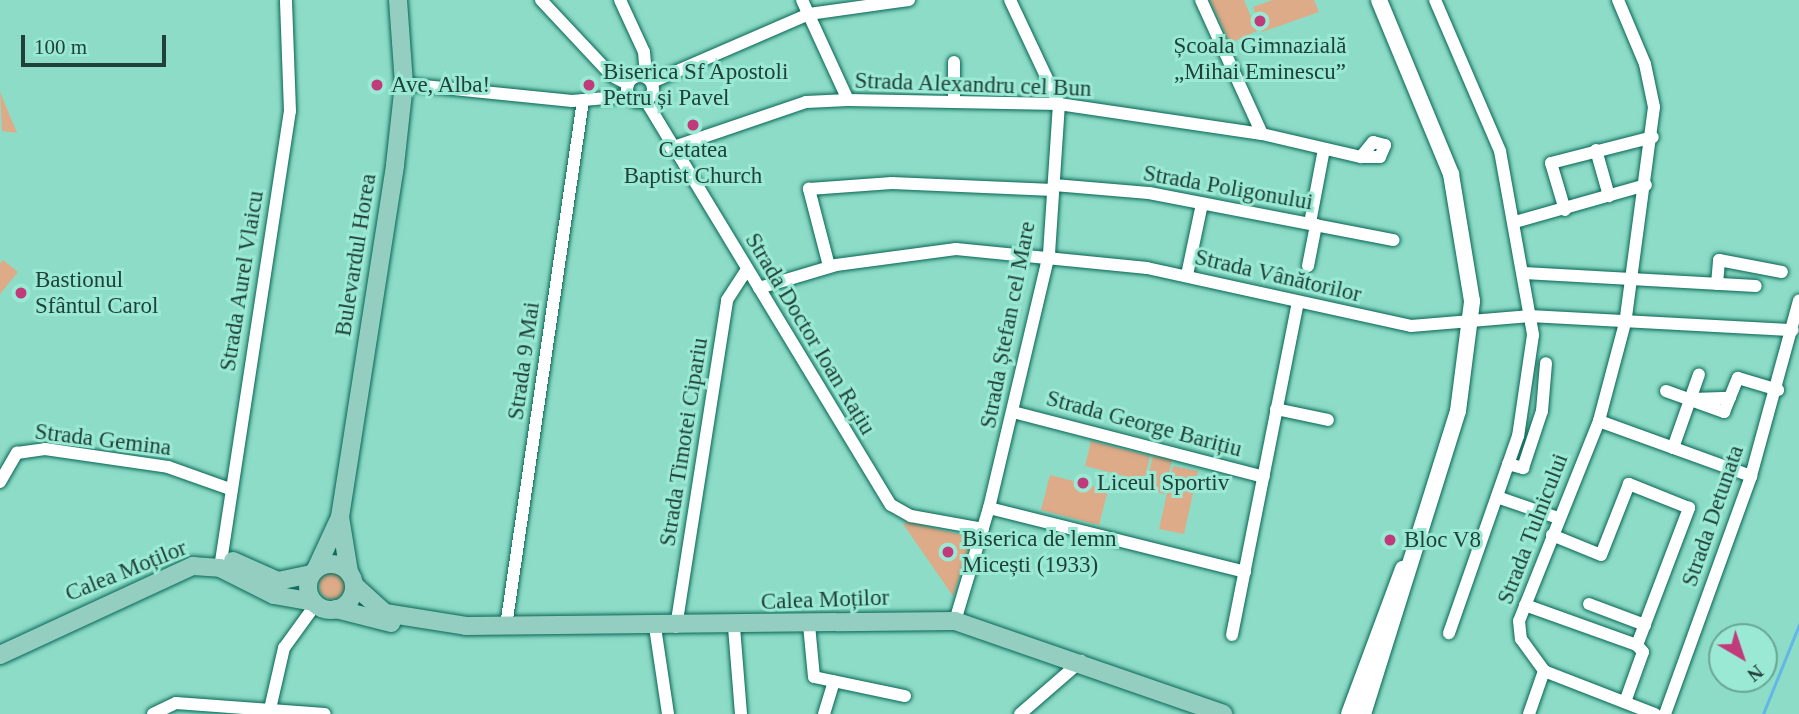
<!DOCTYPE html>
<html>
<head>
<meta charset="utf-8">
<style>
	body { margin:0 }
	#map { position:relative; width:1799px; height:714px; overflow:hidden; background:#8ddcc7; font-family:"Times New Roman",serif }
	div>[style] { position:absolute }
	.green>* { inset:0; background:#deab88 }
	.round { border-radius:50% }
	.stream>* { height:2.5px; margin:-1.25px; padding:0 1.25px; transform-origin:1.25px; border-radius:1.25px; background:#63b6e6 }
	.roads { filter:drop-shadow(0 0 2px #076655) drop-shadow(0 0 2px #076655) }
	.street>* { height:12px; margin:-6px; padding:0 6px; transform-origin:6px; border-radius:6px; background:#fff }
	.street>.ring { margin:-6px; padding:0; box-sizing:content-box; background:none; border:12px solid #fff; border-radius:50% }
	.secondary>* { height:16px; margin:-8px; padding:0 8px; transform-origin:8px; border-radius:8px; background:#fff }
	.primary>* { height:18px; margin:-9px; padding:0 9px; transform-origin:9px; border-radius:9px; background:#93cec0 }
	.primary>.ring { margin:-9px; padding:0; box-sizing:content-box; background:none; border:18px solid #93cec0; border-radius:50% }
	.dots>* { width:19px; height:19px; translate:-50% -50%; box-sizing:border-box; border:4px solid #9ae9d4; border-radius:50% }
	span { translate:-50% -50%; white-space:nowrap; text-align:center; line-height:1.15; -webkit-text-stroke:6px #9ae9d4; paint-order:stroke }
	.poi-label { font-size:23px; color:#204139 }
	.left { translate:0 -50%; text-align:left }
	.street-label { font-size:23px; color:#204139 }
	.north { position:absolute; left:1708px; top:623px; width:70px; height:70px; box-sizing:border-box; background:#9ae9d4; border:2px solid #69a696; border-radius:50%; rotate:141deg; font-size:19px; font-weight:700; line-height:28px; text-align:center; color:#204139 }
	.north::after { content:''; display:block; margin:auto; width:24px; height:32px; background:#c13a7a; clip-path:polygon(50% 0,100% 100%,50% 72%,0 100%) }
	.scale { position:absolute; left:21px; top:35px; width:145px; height:32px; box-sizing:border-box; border:4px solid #204139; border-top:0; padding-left:9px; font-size:21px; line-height:24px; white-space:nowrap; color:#204139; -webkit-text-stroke:5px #9ae9d4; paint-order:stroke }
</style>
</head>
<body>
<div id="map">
	<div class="green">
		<i style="clip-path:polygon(1210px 0,1244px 0,1257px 31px,1230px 43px)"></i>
		<i style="clip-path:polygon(1273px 0,1314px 0,1319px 12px,1262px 32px,1253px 7px)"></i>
		<i style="clip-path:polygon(0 92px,17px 133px,2px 131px)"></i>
		<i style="clip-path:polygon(3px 260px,18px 272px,0 294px,0 263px)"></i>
		<i style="clip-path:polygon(1091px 441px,1150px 456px,1144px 481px,1085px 466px)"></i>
		<i style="clip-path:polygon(1153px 456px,1172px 460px,1164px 494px,1145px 489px)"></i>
		<i style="clip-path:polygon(1173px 466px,1198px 471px,1184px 534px,1159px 529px)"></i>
		<i style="clip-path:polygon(1050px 475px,1108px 490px,1099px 525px,1041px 510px)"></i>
		<i style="clip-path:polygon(908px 522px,966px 536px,970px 543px,953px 596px,903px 524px)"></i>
		<i class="round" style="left:319px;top:573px;width:26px;height:26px"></i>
	</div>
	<div class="stream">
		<i style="left:1763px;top:714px;width:96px;rotate:-68deg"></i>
	</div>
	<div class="roads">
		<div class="street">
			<i style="left:541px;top:0;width:104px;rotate:46.9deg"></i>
			<i style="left:612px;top:76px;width:18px;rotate:27deg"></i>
			<i style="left:620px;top:0;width:57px;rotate:65.2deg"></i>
			<i style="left:644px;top:52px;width:25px;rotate:85deg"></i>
			<i style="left:802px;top:0;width:110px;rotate:65.3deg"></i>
			<i style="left:1201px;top:0;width:147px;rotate:65.5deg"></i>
			<i style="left:1435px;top:0;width:164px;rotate:66.7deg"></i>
			<i style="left:1500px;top:151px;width:187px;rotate:79.8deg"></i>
			<i style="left:1533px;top:335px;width:102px;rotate:98.4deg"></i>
			<i style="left:1518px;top:436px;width:209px;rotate:109.3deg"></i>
			<i style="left:1618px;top:0;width:69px;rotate:67.1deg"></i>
			<i style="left:1645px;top:64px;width:44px;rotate:78.2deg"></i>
			<i style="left:1654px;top:107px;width:218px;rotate:97.6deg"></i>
			<i style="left:1625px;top:323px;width:101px;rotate:104.9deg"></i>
			<i style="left:1599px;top:421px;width:215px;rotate:111.8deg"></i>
			<i style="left:1519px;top:621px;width:18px;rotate:84deg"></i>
			<i style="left:1521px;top:639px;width:39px;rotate:54deg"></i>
			<i style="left:1544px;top:671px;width:119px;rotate:21.2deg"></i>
			<i class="ring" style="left:627px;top:76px;width:14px;height:14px"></i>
			<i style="left:652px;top:82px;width:171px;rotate:-23.4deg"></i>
			<i style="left:809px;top:14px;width:101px;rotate:-8deg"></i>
			<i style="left:404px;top:84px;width:169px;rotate:5.8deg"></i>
			<i style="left:572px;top:101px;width:57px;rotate:-5deg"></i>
			<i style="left:646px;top:101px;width:472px;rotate:58.8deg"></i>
			<i style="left:891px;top:505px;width:23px;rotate:29deg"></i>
			<i style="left:911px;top:516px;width:73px;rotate:10.2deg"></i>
			<i style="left:954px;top:102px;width:40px;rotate:-90deg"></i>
			<i style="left:671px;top:148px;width:143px;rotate:-18.8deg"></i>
			<i style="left:806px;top:102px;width:42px;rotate:-2.7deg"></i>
			<i style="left:848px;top:100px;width:211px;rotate:1.1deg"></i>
			<i style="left:1059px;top:104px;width:205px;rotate:8.4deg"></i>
			<i style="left:1262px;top:134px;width:102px;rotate:13.1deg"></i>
			<i style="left:1361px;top:157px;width:19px"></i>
			<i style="left:1380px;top:157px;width:13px;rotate:-67deg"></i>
			<i style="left:1385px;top:145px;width:12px;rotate:-166deg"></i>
			<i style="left:1373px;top:142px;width:19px;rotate:129deg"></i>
			<i style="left:1596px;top:150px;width:48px;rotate:74.2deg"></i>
			<i style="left:1054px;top:185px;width:95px;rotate:4.8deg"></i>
			<i style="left:1149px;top:193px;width:249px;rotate:10.9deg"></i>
			<i style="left:1565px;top:210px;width:49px;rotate:-106.6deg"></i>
			<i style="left:1551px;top:163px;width:105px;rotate:-14.3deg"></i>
			<i style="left:1515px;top:222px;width:136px;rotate:-15.8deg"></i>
			<i style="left:1310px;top:223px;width:75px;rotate:-79.3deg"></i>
			<i style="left:829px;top:266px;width:80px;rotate:-104.6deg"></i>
			<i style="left:809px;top:189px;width:83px;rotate:-4.1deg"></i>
			<i style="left:892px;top:183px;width:161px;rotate:2.5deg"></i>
			<i style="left:1308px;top:266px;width:42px;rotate:-79deg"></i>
			<i style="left:1524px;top:273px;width:232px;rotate:3.2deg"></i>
			<i style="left:1187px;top:275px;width:73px;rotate:-78.1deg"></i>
			<i style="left:1717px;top:284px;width:24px;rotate:-85deg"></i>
			<i style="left:1719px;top:260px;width:64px;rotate:10.8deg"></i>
			<i style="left:759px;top:288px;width:80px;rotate:-16.6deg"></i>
			<i style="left:836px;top:265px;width:121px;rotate:-7.6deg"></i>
			<i style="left:956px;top:249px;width:192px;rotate:5.7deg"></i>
			<i style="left:1147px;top:268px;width:270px;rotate:12.4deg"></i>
			<i style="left:1411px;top:326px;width:120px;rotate:-4.8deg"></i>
			<i style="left:1531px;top:316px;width:262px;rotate:3.1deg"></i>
			<i style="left:1666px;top:391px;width:62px;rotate:19.9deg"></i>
			<i style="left:1724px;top:412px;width:37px;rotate:-68deg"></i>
			<i style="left:1738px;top:378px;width:42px;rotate:16.7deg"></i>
			<i style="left:1692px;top:399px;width:38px;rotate:-2deg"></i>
			<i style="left:1276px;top:409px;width:53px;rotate:11.9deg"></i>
			<i style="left:1013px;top:412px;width:259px;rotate:14.5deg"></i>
			<i style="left:1599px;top:421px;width:162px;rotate:19.9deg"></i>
			<i style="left:1673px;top:448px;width:78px;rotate:-70.6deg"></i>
			<i style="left:1508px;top:464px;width:16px;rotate:15deg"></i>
			<i style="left:1523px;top:468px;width:60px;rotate:-71.6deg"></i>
			<i style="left:1542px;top:411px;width:48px;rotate:-85.2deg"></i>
			<i style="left:0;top:482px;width:34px;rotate:-60deg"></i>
			<i style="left:17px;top:453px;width:28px;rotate:-8deg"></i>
			<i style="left:45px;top:449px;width:124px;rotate:8.3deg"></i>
			<i style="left:168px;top:467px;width:66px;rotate:19.5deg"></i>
			<i style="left:1497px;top:497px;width:65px;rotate:19deg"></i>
			<i style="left:989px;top:508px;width:264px;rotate:14deg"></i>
			<i style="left:220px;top:568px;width:462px;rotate:-81.3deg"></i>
			<i style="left:290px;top:111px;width:111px;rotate:-92.1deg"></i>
			<i style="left:1589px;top:604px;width:60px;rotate:20.6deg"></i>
			<i style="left:1525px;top:605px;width:119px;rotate:19.7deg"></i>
			<i style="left:1637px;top:645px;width:147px;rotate:-69.2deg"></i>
			<i style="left:1689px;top:508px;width:65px;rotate:-158.2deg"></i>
			<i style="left:1629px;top:484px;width:76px;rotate:111.5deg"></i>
			<i style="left:1601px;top:555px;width:53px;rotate:-157.8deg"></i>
			<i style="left:955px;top:621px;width:118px;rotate:-73.3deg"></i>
			<i style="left:989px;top:508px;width:261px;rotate:-76.7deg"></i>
			<i style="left:1049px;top:254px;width:150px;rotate:-86.2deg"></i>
			<i style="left:1059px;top:104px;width:115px;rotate:-115.2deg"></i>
			<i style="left:809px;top:625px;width:52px;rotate:84.5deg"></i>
			<i style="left:814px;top:677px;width:93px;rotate:11.8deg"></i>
			<i style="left:506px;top:626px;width:531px;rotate:-81.66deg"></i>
			<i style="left:655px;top:627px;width:88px;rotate:81.5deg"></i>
			<i style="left:676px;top:627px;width:331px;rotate:-81.1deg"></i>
			<i style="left:727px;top:300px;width:37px;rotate:-57deg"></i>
			<i style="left:734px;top:627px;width:87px;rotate:85.4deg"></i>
			<i style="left:1232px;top:635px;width:338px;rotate:-78.8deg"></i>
			<i style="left:1625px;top:702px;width:53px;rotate:-70.2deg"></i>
			<i style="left:1643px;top:652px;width:9px;rotate:-131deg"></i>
			<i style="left:270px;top:709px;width:63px;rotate:-77.1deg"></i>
			<i style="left:284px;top:648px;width:54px;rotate:-54deg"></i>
			<i style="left:153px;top:714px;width:25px;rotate:-26deg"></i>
			<i style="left:176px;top:703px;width:149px;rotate:4.2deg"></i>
			<i style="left:824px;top:714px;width:34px;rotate:-73deg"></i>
			<i style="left:1020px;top:714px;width:81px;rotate:-41deg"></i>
			<i style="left:1529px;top:714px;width:46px;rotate:-70.8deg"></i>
			<i style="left:1665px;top:714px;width:253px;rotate:-70.1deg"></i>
			<i style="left:1751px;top:476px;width:182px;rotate:-74.7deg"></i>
		</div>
		<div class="secondary">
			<i style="left:1349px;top:714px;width:155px;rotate:-69.6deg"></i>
			<i style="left:1363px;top:714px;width:318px;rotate:-72.6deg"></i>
			<i style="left:1458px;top:411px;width:111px;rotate:-82.7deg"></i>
			<i style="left:1472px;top:301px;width:129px;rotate:-99.4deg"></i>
			<i style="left:1451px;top:174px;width:188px;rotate:-112.5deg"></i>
		</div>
		<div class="primary">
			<i style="left:340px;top:517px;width:56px;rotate:80.7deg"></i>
			<i style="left:233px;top:561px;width:49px;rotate:24deg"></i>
			<i style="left:278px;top:581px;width:34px;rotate:-12deg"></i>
			<i class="ring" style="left:308px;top:564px;width:28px;height:28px"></i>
			<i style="left:316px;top:569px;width:57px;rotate:-65.2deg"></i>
			<i style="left:340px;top:517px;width:356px;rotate:-81.1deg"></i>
			<i style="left:395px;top:165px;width:81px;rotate:-83.7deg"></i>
			<i style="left:404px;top:84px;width:84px;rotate:-94.1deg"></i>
			<i style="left:354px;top:585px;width:42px;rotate:42.1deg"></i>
			<i style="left:385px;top:613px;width:82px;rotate:9.1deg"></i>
			<i style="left:466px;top:626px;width:489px;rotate:-0.6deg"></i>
			<i style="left:955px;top:621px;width:284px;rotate:19.1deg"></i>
			<i style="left:336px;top:609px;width:57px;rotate:14.3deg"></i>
			<i style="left:0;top:655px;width:213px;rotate:-24.8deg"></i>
			<i style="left:193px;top:566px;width:27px;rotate:4deg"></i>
			<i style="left:220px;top:568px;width:60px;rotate:26.6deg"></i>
			<i style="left:274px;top:595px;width:40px;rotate:10deg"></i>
		</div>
	</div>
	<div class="dots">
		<i style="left:1260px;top:21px;background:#c13a7a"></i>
		<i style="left:377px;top:85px;background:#c13a7a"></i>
		<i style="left:589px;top:85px;background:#c13a7a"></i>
		<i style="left:693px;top:125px;background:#c13a7a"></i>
		<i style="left:21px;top:293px;background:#c13a7a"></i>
		<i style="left:1083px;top:483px;background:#c13a7a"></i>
		<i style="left:1390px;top:540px;background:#c13a7a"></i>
		<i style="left:948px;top:552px;background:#c13a7a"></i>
	</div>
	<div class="poi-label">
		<span style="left:1260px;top:59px">Școala Gimnazială<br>„Mihai Eminescu”</span>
		<span class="left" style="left:603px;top:85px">Biserica Sf Apostoli<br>Petru și Pavel</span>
		<span class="left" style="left:391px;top:85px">Ave, Alba!</span>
		<span style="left:693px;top:163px">Cetatea<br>Baptist Church</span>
		<span class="left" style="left:35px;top:293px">Bastionul<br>Sfântul Carol</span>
		<span class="left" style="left:1097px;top:483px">Liceul Sportiv</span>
		<span class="left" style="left:962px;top:552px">Biserica de lemn<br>Micești (1933)</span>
		<span class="left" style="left:1404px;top:540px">Bloc V8</span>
	</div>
	<div class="street-label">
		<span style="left:973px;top:85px;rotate:2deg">Strada Alexandru cel Bun</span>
		<span style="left:1228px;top:188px;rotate:10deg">Strada Poligonului</span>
		<span style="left:356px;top:255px;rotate:-81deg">Bulevardul Horea</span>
		<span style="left:1278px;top:276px;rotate:13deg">Strada Vânătorilor</span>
		<span style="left:242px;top:281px;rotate:-81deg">Strada Aurel Vlaicu</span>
		<span style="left:1008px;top:325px;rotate:-79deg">Strada Ștefan cel Mare</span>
		<span style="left:810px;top:334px;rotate:59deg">Strada Doctor Ioan Rațiu</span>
		<span style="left:524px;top:361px;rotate:-82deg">Strada 9 Mai</span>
		<span style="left:1144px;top:424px;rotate:15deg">Strada George Barițiu</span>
		<span style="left:103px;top:440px;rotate:7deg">Strada Gemina</span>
		<span style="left:684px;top:442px;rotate:-81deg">Strada Timotei Cipariu</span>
		<span style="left:1713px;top:516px;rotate:-71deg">Strada Detunata</span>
		<span style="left:1533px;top:529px;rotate:-69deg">Strada Tulnicului</span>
		<span style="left:126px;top:571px;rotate:-22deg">Calea Moților</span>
		<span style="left:825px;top:600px;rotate:-2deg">Calea Moților</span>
	</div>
	<div class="north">N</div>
	<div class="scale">100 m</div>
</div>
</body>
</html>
